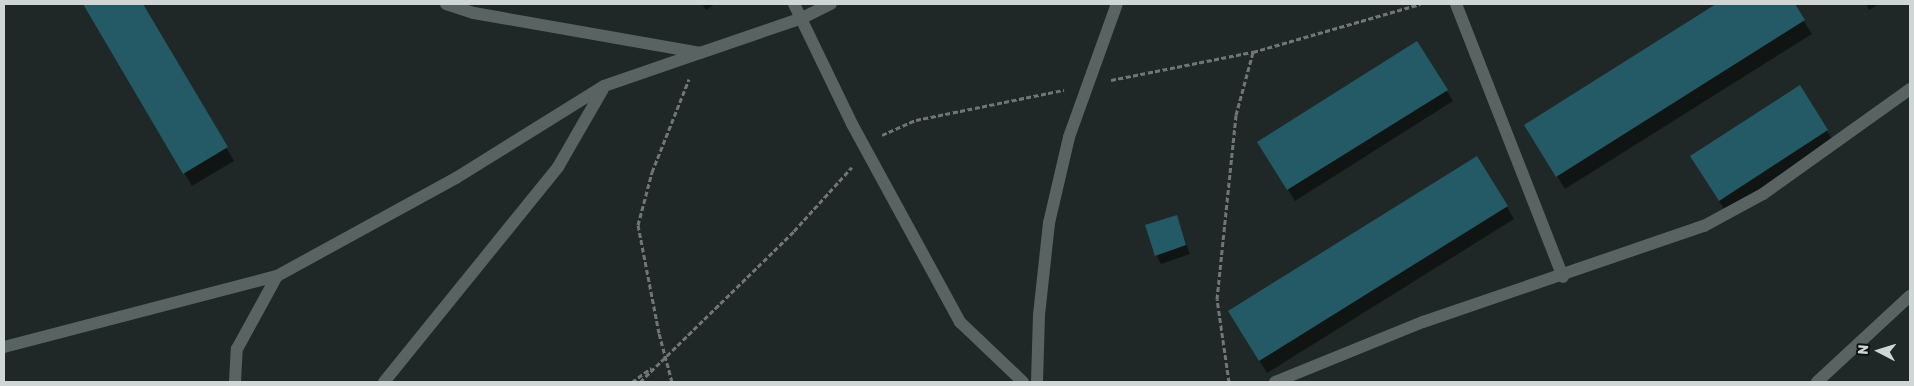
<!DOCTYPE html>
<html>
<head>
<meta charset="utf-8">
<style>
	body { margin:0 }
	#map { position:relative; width:1914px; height:386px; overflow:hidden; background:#1f2827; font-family:Rubik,sans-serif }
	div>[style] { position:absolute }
	.shadow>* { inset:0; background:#0007 }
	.building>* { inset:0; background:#235a66 }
	.path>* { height:3px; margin-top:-1.5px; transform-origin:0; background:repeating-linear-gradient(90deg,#6f7675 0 5px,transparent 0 7.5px) }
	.minor>* { height:12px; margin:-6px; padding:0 6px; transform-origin:6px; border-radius:6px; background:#596362 }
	span { translate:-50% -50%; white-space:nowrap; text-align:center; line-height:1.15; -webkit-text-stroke:4px #0c100f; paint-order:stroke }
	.frame { position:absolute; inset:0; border:5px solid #d0d6d5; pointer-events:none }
	.north { position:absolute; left:1854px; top:326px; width:50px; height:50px; -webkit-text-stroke:4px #0c100f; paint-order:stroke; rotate:275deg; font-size:14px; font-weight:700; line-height:20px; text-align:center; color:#d0d6d5 }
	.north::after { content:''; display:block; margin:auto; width:18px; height:22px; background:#d0d6d5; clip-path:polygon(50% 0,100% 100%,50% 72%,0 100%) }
</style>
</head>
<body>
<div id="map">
	<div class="shadow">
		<i style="clip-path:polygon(84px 4px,142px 4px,234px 161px,192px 186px)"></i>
		<i style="clip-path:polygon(702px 4px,715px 4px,706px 10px)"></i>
		<i style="clip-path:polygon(1718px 4px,1793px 4px,1812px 34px,1565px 189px,1526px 125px)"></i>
		<i style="clip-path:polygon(1866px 4px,1879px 4px,1869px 10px)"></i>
		<i style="clip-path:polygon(1799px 87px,1834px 142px,1726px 212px,1698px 168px)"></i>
		<i style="clip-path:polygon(1446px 90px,1453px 101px,1295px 201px,1265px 153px)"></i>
		<i style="clip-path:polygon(1507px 207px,1514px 219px,1267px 373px,1237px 324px)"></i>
		<i style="clip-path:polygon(1176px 217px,1190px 254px,1161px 264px,1156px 255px)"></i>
	</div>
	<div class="building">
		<i style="clip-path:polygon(83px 4px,143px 4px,228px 147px,183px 174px)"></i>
		<i style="clip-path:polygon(1716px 4px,1795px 4px,1805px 20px,1556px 177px,1524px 125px)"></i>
		<i style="clip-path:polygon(1417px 41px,1448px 90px,1287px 190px,1257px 142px)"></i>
		<i style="clip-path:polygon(1800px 85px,1828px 130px,1719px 201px,1690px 156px)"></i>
		<i style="clip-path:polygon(1477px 156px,1508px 206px,1259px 361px,1228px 311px)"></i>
		<i style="clip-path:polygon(1177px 215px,1186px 245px,1155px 256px,1145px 225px)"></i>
	</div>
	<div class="path">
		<i style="left:1111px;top:80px;width:145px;rotate:-11.2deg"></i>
		<i style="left:1253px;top:52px;width:174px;rotate:-16deg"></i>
		<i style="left:882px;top:135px;width:37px;rotate:-24deg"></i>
		<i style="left:916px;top:120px;width:151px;rotate:-11.5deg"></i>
		<i style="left:632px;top:382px;width:24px;rotate:-36deg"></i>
		<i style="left:640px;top:382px;width:216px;rotate:-44.4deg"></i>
		<i style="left:794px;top:231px;width:86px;rotate:-47.8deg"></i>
		<i style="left:672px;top:382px;width:51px;rotate:-104.9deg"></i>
		<i style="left:659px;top:333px;width:110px;rotate:-101deg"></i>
		<i style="left:638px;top:225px;width:55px;rotate:-75.2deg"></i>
		<i style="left:652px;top:172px;width:100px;rotate:-68.3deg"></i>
		<i style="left:1229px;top:382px;width:84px;rotate:-98.2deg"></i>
		<i style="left:1217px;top:299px;width:185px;rotate:-84.1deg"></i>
		<i style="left:1236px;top:115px;width:65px;rotate:-74.9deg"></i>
	</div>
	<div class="minor">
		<i style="left:446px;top:4px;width:29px;rotate:18deg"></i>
		<i style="left:474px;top:13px;width:230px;rotate:10deg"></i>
		<i style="left:700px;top:53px;width:108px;rotate:-18.9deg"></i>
		<i style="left:802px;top:18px;width:32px;rotate:-26deg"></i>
		<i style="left:794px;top:4px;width:133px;rotate:64.2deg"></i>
		<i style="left:852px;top:124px;width:226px;rotate:61.4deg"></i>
		<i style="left:960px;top:322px;width:87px;rotate:43.6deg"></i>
		<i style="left:1456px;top:4px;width:293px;rotate:68.6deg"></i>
		<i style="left:4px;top:347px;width:282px;rotate:-14.6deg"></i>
		<i style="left:277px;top:276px;width:204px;rotate:-28.7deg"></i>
		<i style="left:456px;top:178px;width:174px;rotate:-31.9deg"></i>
		<i style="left:604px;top:86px;width:102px;rotate:-19deg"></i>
		<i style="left:235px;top:382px;width:33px;rotate:-87deg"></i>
		<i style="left:237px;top:349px;width:83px;rotate:-61.3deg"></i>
		<i style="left:384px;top:382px;width:277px;rotate:-51deg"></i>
		<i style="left:558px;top:167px;width:90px;rotate:-60deg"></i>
		<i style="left:1037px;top:382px;width:67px;rotate:-88.3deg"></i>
		<i style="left:1039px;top:315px;width:93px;rotate:-83.8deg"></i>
		<i style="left:1049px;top:223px;width:88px;rotate:-76.9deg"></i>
		<i style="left:1069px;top:137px;width:141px;rotate:-70.2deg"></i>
		<i style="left:1275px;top:382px;width:160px;rotate:-22.1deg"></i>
		<i style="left:1423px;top:322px;width:297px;rotate:-18.9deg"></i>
		<i style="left:1704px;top:226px;width:67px;rotate:-28.5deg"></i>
		<i style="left:1763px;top:194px;width:181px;rotate:-35.5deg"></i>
		<i style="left:1817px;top:382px;width:127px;rotate:-42.8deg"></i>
	</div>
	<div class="frame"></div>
	<div class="north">N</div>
</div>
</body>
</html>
